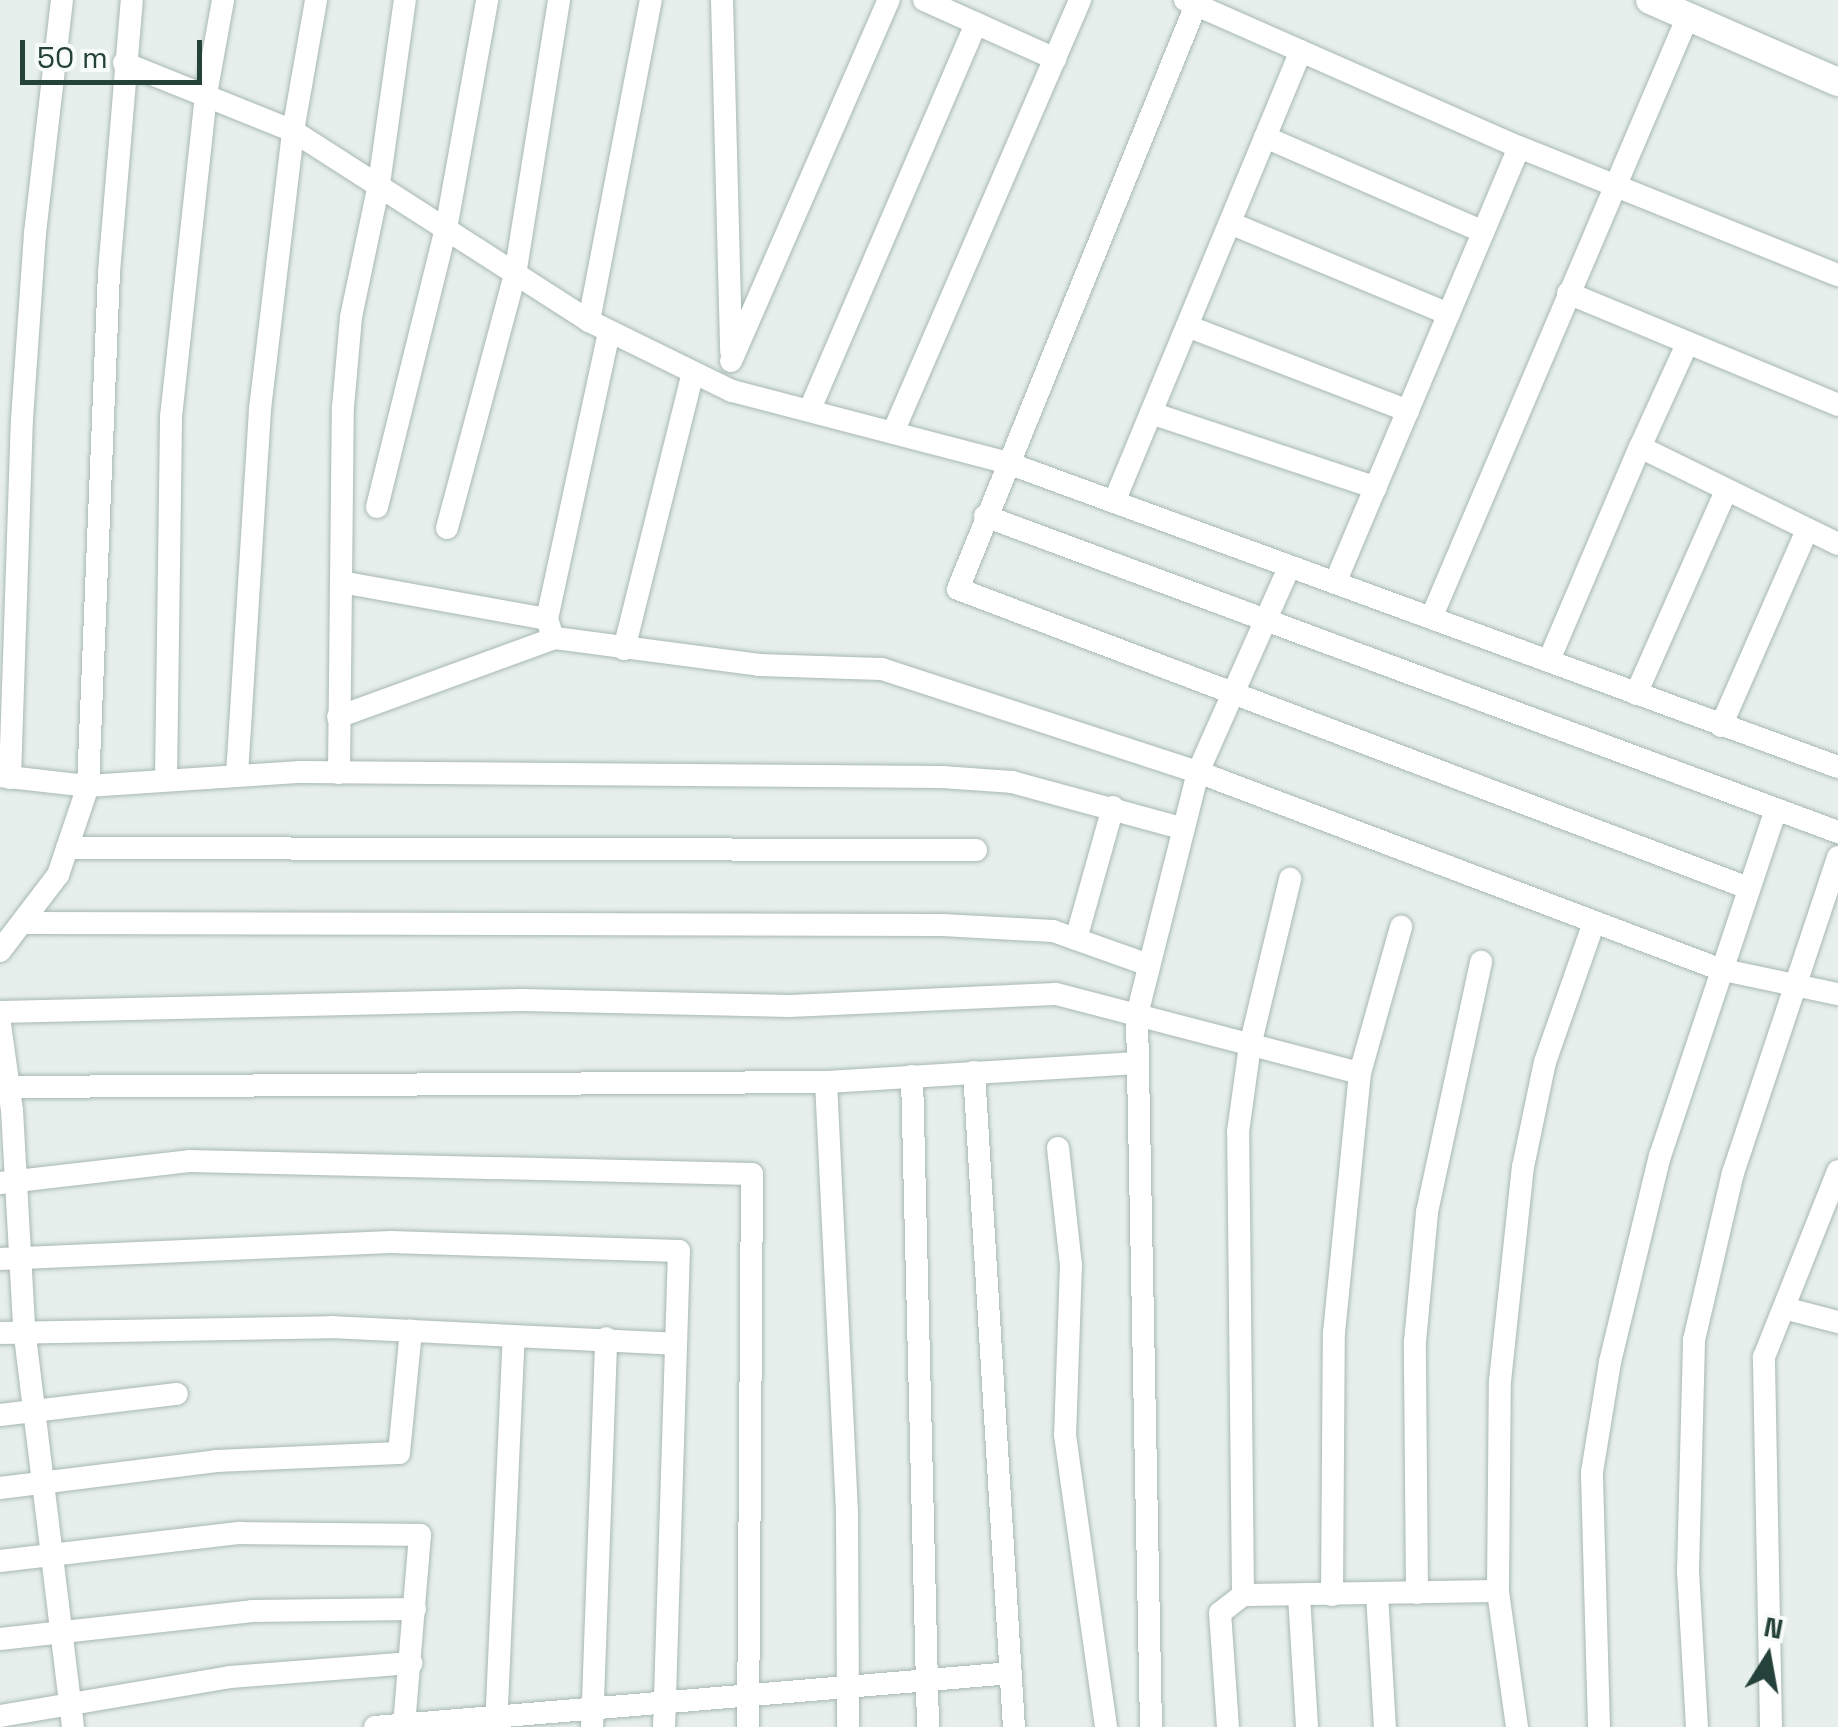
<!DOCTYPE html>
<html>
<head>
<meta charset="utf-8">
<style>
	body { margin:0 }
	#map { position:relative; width:1838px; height:1727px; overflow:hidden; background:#e6efeb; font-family:"Space Grotesk",sans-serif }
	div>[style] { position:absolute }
	.roads { filter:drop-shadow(0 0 2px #a8b8b2) drop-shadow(0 0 2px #a8b8b2) }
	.minor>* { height:22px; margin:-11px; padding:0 11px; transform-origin:11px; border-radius:11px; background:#fff }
	.tertiary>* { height:28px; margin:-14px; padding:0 14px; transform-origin:14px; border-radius:14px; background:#fff }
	span { translate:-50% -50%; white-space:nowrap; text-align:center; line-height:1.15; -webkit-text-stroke:9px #f7fbf9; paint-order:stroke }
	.north { position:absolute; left:1718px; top:1607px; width:100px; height:100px; -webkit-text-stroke:8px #f7fbf9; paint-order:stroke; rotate:11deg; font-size:28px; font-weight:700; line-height:40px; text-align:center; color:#24423a }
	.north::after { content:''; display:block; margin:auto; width:35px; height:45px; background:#24423a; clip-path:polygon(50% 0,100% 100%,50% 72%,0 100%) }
	.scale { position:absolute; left:20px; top:40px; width:182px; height:45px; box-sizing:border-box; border:5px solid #24423a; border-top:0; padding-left:12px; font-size:30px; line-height:35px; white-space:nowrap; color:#24423a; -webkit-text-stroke:8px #f7fbf9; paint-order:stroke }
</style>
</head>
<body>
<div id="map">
	<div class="roads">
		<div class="minor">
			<i style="left:722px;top:0;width:351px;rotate:88.5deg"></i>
			<i style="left:924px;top:0;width:144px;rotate:24.2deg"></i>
			<i style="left:1185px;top:0;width:365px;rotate:23.8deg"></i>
			<i style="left:1519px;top:147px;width:344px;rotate:21.9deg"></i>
			<i style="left:1198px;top:0;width:636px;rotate:112.17deg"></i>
			<i style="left:958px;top:589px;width:845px;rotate:20.73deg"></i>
			<i style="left:124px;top:63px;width:182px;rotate:21.9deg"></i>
			<i style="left:293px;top:131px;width:352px;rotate:32.7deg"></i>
			<i style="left:589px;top:321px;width:159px;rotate:26.1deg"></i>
			<i style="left:732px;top:391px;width:282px;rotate:14.6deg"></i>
			<i style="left:1005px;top:462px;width:887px;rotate:20.11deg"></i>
			<i style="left:1265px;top:137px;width:238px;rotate:23.5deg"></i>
			<i style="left:1230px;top:223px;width:237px;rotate:22.6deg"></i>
			<i style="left:1568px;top:293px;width:292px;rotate:22.5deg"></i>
			<i style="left:589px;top:321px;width:327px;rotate:-79.1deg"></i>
			<i style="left:1187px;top:326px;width:237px;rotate:21deg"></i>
			<i style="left:1687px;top:344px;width:113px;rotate:114.5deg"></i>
			<i style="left:1640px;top:447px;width:220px;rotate:26.1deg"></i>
			<i style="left:731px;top:361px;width:394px;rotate:-66.4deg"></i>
			<i style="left:810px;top:409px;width:420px;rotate:-66.7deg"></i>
			<i style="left:1151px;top:413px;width:237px;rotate:18.4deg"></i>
			<i style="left:894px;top:430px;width:469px;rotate:-66.6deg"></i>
			<i style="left:1114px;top:502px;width:488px;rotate:-67.5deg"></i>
			<i style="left:377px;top:507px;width:286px;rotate:-76.1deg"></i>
			<i style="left:446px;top:229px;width:233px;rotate:-79.8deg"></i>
			<i style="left:985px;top:516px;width:910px;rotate:20.33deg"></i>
			<i style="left:447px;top:528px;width:262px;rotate:-75deg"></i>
			<i style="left:515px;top:275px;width:278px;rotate:-80.9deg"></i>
			<i style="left:341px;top:582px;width:209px;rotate:10.2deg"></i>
			<i style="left:547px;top:619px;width:13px;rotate:72deg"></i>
			<i style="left:1335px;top:583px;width:473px;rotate:-67.1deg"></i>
			<i style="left:1432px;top:616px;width:652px;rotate:-66.89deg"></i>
			<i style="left:547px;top:619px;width:293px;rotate:-77.8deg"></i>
			<i style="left:624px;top:649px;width:285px;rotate:-76deg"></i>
			<i style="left:1549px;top:660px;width:232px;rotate:-66.9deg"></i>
			<i style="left:1636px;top:694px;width:222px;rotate:-66.1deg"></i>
			<i style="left:338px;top:717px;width:231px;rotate:-20deg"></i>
			<i style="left:555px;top:638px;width:206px;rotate:7.5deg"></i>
			<i style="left:759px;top:665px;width:123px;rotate:1.9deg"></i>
			<i style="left:882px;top:669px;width:332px;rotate:18.1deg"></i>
			<i style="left:1198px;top:772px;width:557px;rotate:20.71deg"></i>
			<i style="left:1719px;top:969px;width:122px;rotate:11.9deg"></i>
			<i style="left:1721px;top:726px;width:214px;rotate:-66.3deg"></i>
			<i style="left:339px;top:773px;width:366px;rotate:-89.4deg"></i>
			<i style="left:343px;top:407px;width:90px;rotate:-84.9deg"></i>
			<i style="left:351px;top:317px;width:136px;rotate:-78.1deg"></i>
			<i style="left:379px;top:184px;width:186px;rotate:-82deg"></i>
			<i style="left:237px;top:775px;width:367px;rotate:-86.4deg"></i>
			<i style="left:260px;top:409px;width:280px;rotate:-83.2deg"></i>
			<i style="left:293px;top:131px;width:133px;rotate:-80deg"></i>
			<i style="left:0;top:776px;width:89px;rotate:6.5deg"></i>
			<i style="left:88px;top:786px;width:213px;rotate:-3.8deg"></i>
			<i style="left:301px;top:772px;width:641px;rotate:0.45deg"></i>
			<i style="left:942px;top:777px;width:70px;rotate:4.1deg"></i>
			<i style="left:1012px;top:782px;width:175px;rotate:15.2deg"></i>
			<i style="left:10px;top:778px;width:359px;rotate:-88.1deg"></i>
			<i style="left:22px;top:419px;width:186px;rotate:-86deg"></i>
			<i style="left:35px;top:233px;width:235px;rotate:-83.4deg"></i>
			<i style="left:166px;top:779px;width:362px;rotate:-89.2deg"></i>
			<i style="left:171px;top:417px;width:325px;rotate:-83.8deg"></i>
			<i style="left:206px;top:94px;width:96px;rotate:-79.7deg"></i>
			<i style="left:67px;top:848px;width:909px;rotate:0.13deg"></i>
			<i style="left:22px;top:923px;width:920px;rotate:0.12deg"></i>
			<i style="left:942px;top:925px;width:111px;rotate:3.1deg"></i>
			<i style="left:1053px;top:931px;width:102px;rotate:19.5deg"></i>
			<i style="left:1076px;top:939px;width:137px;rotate:-74.3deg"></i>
			<i style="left:0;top:951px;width:96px;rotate:-52.7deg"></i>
			<i style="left:58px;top:875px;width:94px;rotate:-71.4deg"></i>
			<i style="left:88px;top:786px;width:514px;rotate:-87.66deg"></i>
			<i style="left:109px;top:272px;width:273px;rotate:-85.2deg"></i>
			<i style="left:0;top:1012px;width:522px;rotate:-1.32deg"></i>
			<i style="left:522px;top:1000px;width:268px;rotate:1.3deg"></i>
			<i style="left:790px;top:1006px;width:266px;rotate:-2.6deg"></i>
			<i style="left:1056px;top:994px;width:314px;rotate:14.6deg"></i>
			<i style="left:0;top:1024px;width:87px;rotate:82.1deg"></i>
			<i style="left:12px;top:1110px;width:218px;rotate:86.8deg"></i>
			<i style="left:24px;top:1328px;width:402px;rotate:83deg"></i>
			<i style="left:974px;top:1072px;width:656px;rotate:86.51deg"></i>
			<i style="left:912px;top:1076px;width:651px;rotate:88.59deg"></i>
			<i style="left:826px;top:1082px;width:433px;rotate:87.2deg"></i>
			<i style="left:847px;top:1514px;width:213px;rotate:89.7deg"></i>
			<i style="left:9px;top:1087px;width:817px;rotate:-0.35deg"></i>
			<i style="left:826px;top:1082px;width:309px;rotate:-3.5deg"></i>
			<i style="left:1058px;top:1148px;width:118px;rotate:83.7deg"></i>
			<i style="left:1071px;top:1265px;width:170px;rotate:92deg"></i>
			<i style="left:1065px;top:1435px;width:295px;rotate:82deg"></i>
			<i style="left:0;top:1183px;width:190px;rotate:-6.6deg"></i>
			<i style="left:189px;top:1161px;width:563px;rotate:1.32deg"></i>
			<i style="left:752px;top:1174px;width:553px;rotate:90.41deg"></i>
			<i style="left:0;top:1259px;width:391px;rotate:-2.5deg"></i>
			<i style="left:391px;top:1242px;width:288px;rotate:1.8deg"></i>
			<i style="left:679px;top:1251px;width:476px;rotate:91.8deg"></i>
			<i style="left:1784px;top:1308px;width:56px;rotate:14.5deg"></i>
			<i style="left:0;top:1333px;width:331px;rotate:-1deg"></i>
			<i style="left:331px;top:1327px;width:344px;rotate:2.8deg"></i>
			<i style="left:0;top:1415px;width:178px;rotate:-6.8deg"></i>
			<i style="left:0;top:1488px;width:218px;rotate:-7.1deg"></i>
			<i style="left:216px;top:1461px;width:183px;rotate:-2.5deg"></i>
			<i style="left:399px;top:1453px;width:123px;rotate:-84.4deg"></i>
			<i style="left:0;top:1561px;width:242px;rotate:-6.7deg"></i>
			<i style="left:240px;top:1533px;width:180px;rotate:0.6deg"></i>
			<i style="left:420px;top:1535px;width:193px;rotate:94.8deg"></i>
			<i style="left:1417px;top:1593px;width:251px;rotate:-90.5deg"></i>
			<i style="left:1415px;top:1342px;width:131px;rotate:-84.7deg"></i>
			<i style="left:1427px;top:1212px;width:256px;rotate:-77.8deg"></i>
			<i style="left:1377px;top:1594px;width:133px;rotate:86.6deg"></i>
			<i style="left:1243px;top:1595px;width:463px;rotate:-90.6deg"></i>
			<i style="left:1238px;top:1132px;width:87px;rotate:-82.1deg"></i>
			<i style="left:1250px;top:1046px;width:172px;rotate:-76.5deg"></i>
			<i style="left:1332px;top:1595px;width:262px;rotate:-89.6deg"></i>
			<i style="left:1334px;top:1333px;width:261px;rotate:-84.3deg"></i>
			<i style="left:1360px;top:1073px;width:152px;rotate:-74.3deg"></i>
			<i style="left:1299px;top:1596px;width:131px;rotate:86.5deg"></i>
			<i style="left:0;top:1639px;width:254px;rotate:-6.3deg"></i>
			<i style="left:252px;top:1611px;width:163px;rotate:-0.7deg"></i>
			<i style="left:0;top:1716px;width:233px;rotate:-9.6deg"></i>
			<i style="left:230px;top:1677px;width:182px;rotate:-4.4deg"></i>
			<i style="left:375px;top:1727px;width:638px;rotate:-4.85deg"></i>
			<i style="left:496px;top:1727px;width:389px;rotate:-87.4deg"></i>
			<i style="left:592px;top:1727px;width:389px;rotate:-87.9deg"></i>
			<i style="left:1151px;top:1727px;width:712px;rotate:-91.13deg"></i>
			<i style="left:1137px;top:1015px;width:251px;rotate:-75.9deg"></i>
			<i style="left:1198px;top:772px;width:223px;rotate:-66deg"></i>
			<i style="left:1228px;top:1727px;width:114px;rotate:-94deg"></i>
			<i style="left:1220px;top:1613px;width:29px;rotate:-38deg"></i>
			<i style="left:1243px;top:1595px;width:255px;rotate:-0.9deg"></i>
			<i style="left:1517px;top:1727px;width:137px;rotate:-98deg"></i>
			<i style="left:1498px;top:1591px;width:210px;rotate:-89.5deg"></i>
			<i style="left:1500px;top:1381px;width:215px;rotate:-83.9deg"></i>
			<i style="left:1523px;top:1167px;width:107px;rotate:-78.2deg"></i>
			<i style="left:1545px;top:1062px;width:148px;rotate:-70.7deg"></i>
			<i style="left:1599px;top:1727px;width:255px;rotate:-91.6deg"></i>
			<i style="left:1592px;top:1472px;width:111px;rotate:-80.7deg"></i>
			<i style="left:1610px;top:1362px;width:212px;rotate:-76.4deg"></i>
			<i style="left:1660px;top:1156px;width:363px;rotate:-71.5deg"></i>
			<i style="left:1697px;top:1727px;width:156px;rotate:-93.3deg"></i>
			<i style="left:1688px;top:1571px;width:231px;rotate:-88.5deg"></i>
			<i style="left:1694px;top:1340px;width:171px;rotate:-76.9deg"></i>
			<i style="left:1733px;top:1173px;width:333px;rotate:-71.6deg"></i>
			<i style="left:1771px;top:1727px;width:370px;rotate:-91.1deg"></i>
			<i style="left:1764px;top:1357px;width:200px;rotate:-68.3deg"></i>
		</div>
		<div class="tertiary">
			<i style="left:1650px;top:0;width:205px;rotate:23.6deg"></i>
		</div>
	</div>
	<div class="north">N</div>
	<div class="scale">50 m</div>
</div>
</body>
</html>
